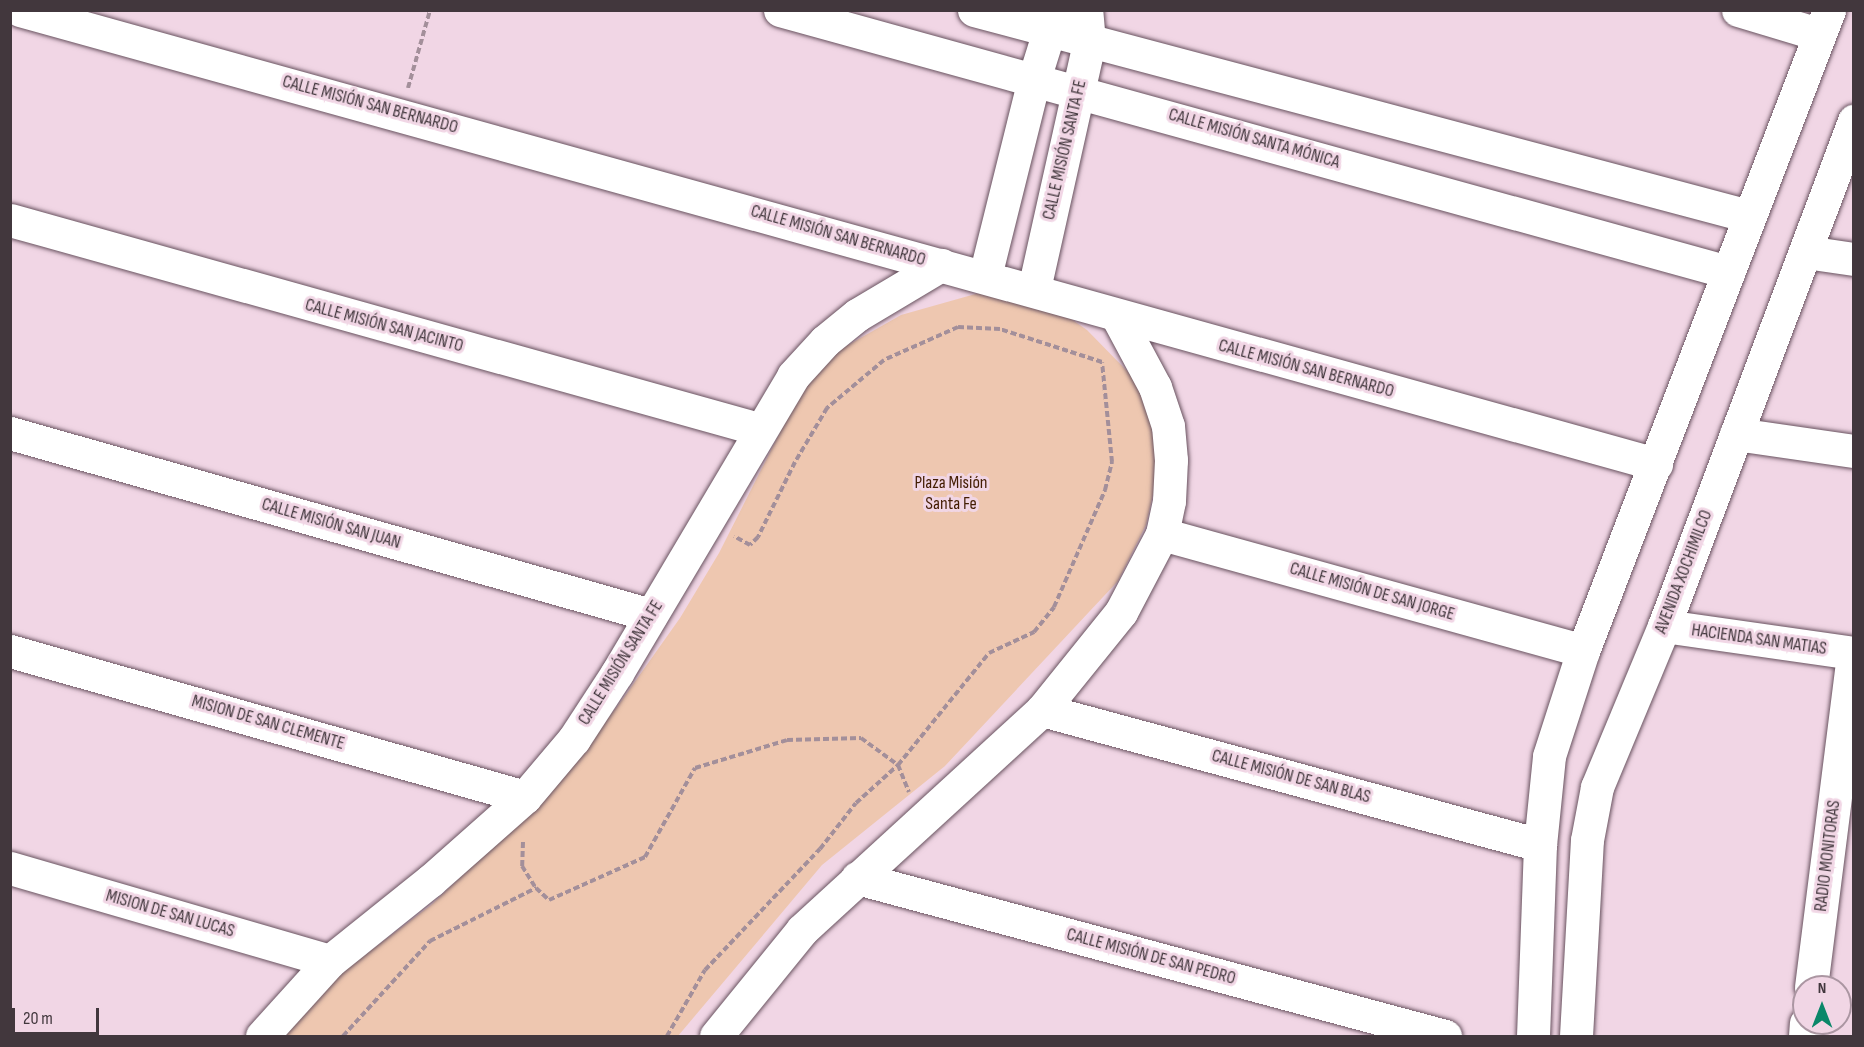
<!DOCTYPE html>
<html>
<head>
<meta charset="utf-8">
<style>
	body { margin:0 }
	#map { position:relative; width:1864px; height:1047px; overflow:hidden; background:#f1d6e5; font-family:"Sofia Sans Condensed",sans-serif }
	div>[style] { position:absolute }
	.green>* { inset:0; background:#eec7b0 }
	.path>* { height:4px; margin-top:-2px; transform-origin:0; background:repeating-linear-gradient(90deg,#a38f9a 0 6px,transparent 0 9px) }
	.roads { filter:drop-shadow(0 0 2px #68525f) drop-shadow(0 0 2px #68525f) }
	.minor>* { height:33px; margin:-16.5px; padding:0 16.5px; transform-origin:16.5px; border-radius:16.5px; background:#fff }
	span { translate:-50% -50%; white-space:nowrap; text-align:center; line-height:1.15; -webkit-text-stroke:6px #f1d6e5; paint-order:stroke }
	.street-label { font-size:18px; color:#42373d }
	.park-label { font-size:18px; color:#431d03 }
	.frame { position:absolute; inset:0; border:12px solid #42373d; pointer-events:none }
	.north { position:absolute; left:1792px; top:975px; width:60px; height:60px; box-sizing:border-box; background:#f1d6e5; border:2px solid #ab96a2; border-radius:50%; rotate:0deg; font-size:16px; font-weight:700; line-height:24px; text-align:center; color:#42373d }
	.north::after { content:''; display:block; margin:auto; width:21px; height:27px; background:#0a8769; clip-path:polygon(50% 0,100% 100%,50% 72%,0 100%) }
	.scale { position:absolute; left:12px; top:1008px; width:87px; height:27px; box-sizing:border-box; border:3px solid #42373d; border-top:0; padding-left:8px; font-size:18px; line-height:21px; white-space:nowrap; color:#42373d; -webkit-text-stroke:4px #f1d6e5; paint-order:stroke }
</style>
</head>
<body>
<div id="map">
	<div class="green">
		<i style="clip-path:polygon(986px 291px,1051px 305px,1087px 330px,1131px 375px,1144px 394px,1155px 444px,1155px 485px,1146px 525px,1118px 581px,945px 766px,822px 865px,678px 1036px,276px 1036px,319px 990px,431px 905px,499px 841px,546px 794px,617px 707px,680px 618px,719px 553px,804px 385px,834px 353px,901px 315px)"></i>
	</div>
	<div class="path">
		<i style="left:408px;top:88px;width:81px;rotate:-74.2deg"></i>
		<i style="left:523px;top:842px;width:24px;rotate:92deg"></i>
		<i style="left:522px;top:866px;width:26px;rotate:58deg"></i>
		<i style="left:343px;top:1036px;width:129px;rotate:-47.5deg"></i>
		<i style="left:430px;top:941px;width:119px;rotate:-26.6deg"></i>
		<i style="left:536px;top:888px;width:18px;rotate:43deg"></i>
		<i style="left:549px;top:900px;width:105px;rotate:-24.1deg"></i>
		<i style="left:645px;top:857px;width:102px;rotate:-60.7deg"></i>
		<i style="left:695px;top:768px;width:96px;rotate:-16.9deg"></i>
		<i style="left:787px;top:740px;width:74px;rotate:-1.5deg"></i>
		<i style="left:861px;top:738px;width:46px;rotate:36.1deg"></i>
		<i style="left:898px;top:765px;width:29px;rotate:68deg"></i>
		<i style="left:667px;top:1036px;width:76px;rotate:-60.1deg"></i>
		<i style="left:705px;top:970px;width:167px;rotate:-46.5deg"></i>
		<i style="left:820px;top:849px;width:58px;rotate:-52deg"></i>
		<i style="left:856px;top:803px;width:57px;rotate:-42.1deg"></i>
		<i style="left:898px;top:765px;width:144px;rotate:-50.9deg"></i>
		<i style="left:989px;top:653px;width:50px;rotate:-25deg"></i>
		<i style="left:1034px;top:632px;width:32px;rotate:-51deg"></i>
		<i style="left:1054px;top:607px;width:128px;rotate:-66.4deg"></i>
		<i style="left:1105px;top:490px;width:29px;rotate:-76deg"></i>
		<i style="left:1112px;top:462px;width:100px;rotate:-95.7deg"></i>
		<i style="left:1102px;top:362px;width:107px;rotate:-162.1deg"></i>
		<i style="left:1000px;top:329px;width:42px;rotate:-177.3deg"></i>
		<i style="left:958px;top:327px;width:81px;rotate:156deg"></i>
		<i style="left:884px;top:360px;width:75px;rotate:139.9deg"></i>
		<i style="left:827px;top:408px;width:63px;rotate:120.7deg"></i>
		<i style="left:795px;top:462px;width:84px;rotate:116.3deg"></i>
		<i style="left:758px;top:537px;width:11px;rotate:135deg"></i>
		<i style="left:750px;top:545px;width:18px;rotate:-151deg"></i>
	</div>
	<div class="roads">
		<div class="minor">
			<i style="left:20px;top:10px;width:1698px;rotate:15.51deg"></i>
			<i style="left:780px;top:10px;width:984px;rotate:15.45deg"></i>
			<i style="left:974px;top:10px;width:802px;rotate:14.89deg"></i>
			<i style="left:1738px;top:10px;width:84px;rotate:16.7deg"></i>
			<i style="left:10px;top:220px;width:777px;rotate:15.61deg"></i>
			<i style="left:1806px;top:252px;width:49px;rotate:8.3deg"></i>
			<i style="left:985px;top:276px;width:203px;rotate:-76deg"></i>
			<i style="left:1034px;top:79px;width:50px;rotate:-72.6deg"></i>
			<i style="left:1049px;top:31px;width:22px;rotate:-51deg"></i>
			<i style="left:1034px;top:289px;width:253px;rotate:-77.4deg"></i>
			<i style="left:1089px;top:42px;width:32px;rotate:-95deg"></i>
			<i style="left:10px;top:433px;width:666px;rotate:15.85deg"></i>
			<i style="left:1736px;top:434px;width:119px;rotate:8.2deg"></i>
			<i style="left:1162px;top:534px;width:437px;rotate:15.5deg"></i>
			<i style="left:1664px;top:626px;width:192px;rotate:8.1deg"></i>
			<i style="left:10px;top:651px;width:535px;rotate:15.83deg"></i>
			<i style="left:1042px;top:710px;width:516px;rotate:15.17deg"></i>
			<i style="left:10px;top:868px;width:333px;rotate:16.2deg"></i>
			<i style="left:857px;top:878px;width:609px;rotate:15.04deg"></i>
			<i style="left:1811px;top:987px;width:337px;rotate:-82.8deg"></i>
			<i style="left:262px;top:1036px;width:101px;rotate:-47.8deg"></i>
			<i style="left:330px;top:961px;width:128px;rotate:-38.7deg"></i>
			<i style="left:430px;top:881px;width:127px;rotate:-41.5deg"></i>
			<i style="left:525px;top:797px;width:76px;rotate:-49.8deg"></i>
			<i style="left:574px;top:739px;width:79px;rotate:-56.9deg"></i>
			<i style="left:617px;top:673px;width:345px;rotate:-59.3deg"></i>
			<i style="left:793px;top:376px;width:47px;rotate:-47.6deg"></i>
			<i style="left:825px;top:341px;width:41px;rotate:-39.1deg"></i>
			<i style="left:857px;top:315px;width:98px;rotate:-30.8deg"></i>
			<i style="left:716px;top:1036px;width:136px;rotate:-50.9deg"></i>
			<i style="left:802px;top:930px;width:326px;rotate:-42.5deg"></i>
			<i style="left:1042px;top:710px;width:126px;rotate:-51.1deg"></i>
			<i style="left:1121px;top:612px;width:88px;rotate:-62.3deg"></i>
			<i style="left:1162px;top:534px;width:34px;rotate:-78deg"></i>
			<i style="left:1169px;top:501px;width:41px;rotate:-87.2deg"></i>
			<i style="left:1171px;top:460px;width:34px;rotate:-95deg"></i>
			<i style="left:1168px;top:426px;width:41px;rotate:-108.4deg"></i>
			<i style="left:1155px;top:387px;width:78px;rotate:-118.2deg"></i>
			<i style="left:1533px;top:1036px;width:191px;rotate:-87.9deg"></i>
			<i style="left:1540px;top:845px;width:89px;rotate:-84.2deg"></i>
			<i style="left:1549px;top:756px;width:110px;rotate:-72.1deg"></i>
			<i style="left:1583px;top:651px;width:687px;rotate:-69deg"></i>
			<i style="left:1576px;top:1036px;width:196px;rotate:-86.8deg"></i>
			<i style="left:1587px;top:840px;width:54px;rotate:-79.3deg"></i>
			<i style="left:1597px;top:787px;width:174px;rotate:-67.4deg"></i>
			<i style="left:1664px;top:626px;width:540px;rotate:-69.38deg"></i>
			<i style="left:1805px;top:1036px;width:13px;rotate:-86deg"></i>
		</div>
	</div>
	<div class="street-label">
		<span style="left:370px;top:105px;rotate:15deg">CALLE MISIÓN SAN BERNARDO</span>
		<span style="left:1254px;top:139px;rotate:16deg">CALLE MISIÓN SANTA MÓNICA</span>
		<span style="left:1065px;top:150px;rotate:-77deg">CALLE MISIÓN SANTA FE</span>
		<span style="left:838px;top:236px;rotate:16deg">CALLE MISIÓN SAN BERNARDO</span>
		<span style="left:384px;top:326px;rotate:15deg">CALLE MISIÓN SAN JACINTO</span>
		<span style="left:1306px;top:369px;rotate:15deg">CALLE MISIÓN SAN BERNARDO</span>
		<span style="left:331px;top:524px;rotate:16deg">CALLE MISIÓN SAN JUAN</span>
		<span style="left:1684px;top:572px;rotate:-69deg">AVENIDA XOCHIMILCO</span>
		<span style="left:1372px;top:592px;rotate:16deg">CALLE MISIÓN DE SAN JORGE</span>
		<span style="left:1759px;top:640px;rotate:8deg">HACIENDA SAN MATIAS</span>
		<span style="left:621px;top:663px;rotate:-58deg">CALLE MISIÓN SANTA FE</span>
		<span style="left:268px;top:723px;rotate:16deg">MISION DE SAN CLEMENTE</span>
		<span style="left:1291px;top:777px;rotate:15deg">CALLE MISIÓN DE SAN BLAS</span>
		<span style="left:1828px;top:856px;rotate:-83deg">RADIO MONITORAS</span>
		<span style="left:170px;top:914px;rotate:16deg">MISION DE SAN LUCAS</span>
		<span style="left:1151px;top:957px;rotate:15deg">CALLE MISIÓN DE SAN PEDRO</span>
	</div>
	<div class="park-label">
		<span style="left:951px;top:494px">Plaza Misión<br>Santa Fe</span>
	</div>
	<div class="frame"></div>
	<div class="north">N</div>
	<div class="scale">20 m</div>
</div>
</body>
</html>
